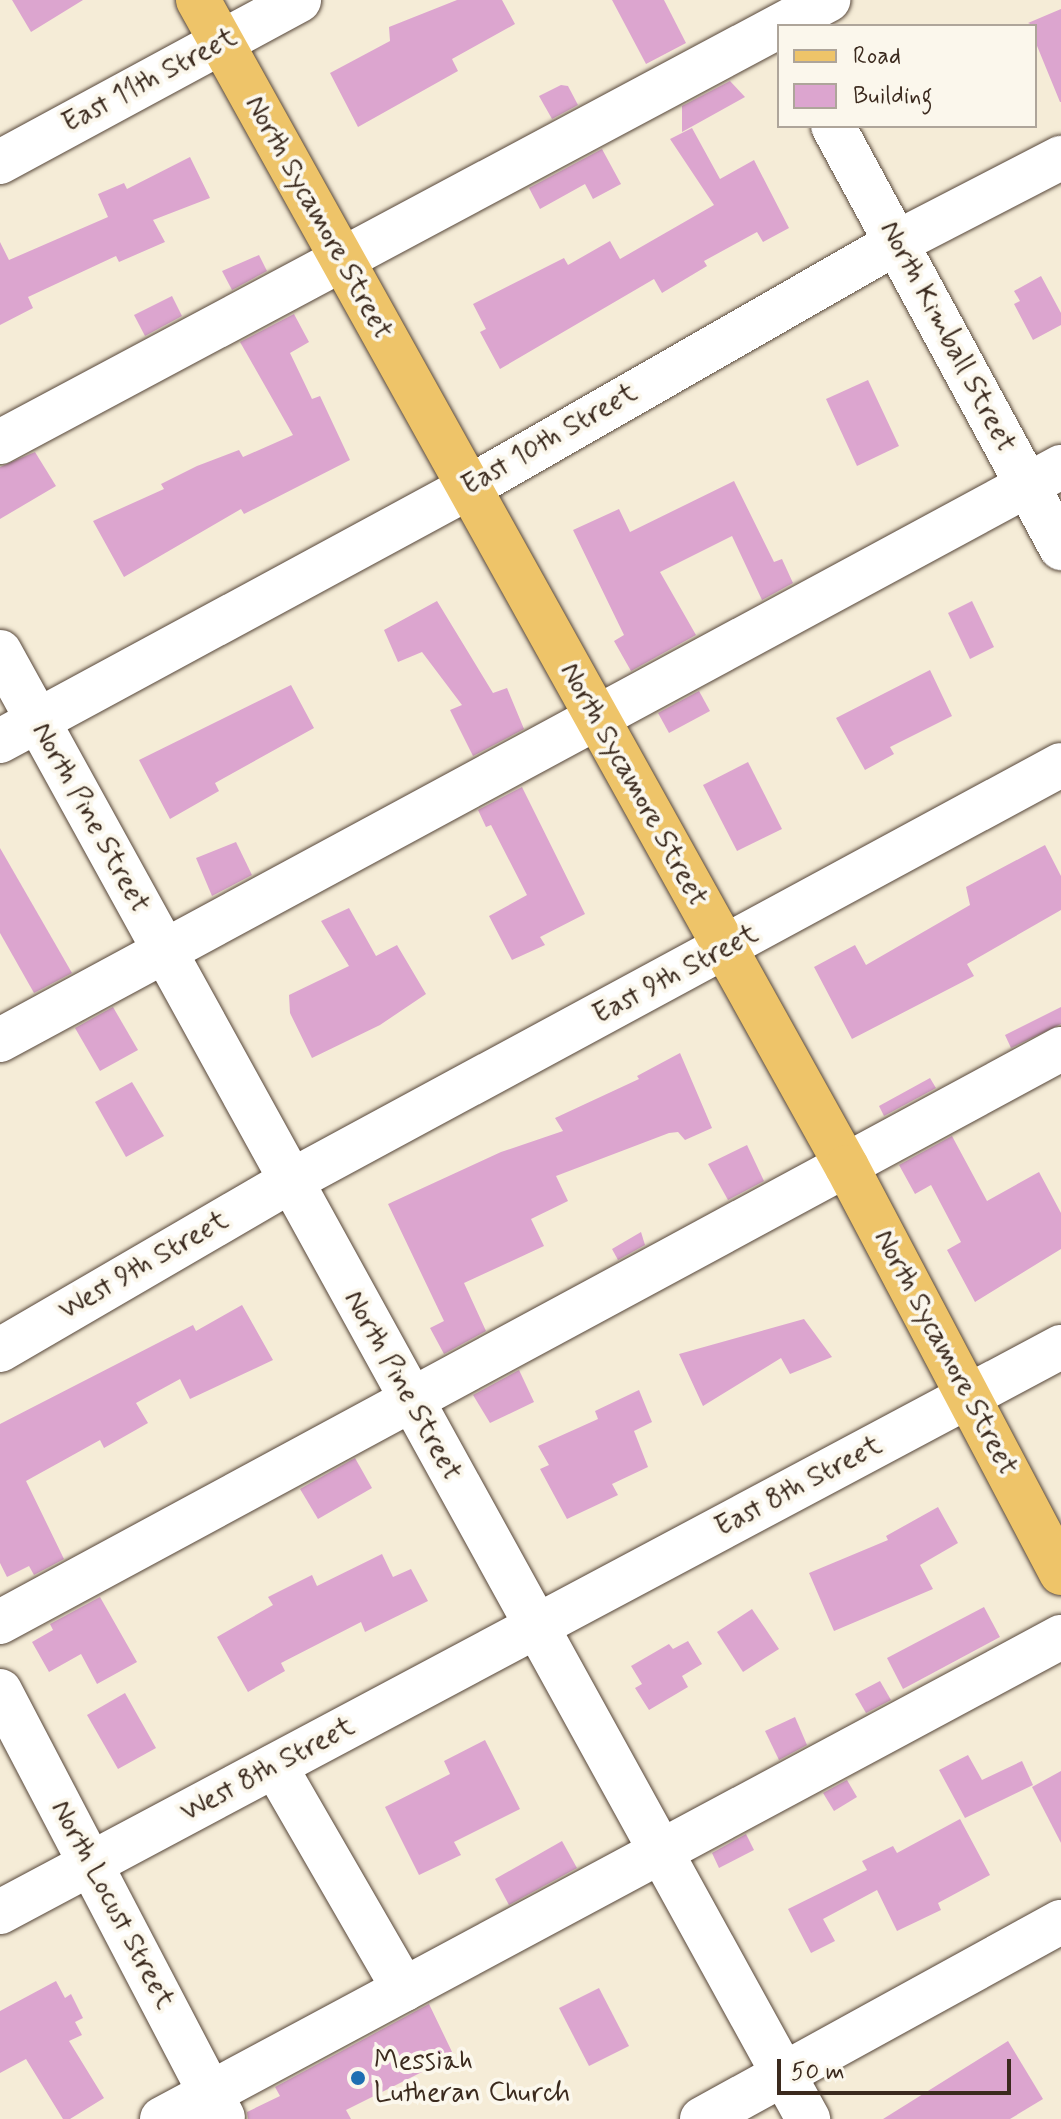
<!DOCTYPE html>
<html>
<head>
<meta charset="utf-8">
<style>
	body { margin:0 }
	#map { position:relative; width:1061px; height:2119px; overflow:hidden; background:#f5ecd7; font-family:Mynerve,sans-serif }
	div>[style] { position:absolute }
	.building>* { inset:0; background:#dca5cf }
	.roads { filter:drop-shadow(0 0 2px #57473a) drop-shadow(0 0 2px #57473a) }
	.minor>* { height:44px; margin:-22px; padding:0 22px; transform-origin:22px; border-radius:22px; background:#fff }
	.major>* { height:44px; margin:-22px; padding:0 22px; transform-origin:22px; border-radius:22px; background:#eec469 }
	.dots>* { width:22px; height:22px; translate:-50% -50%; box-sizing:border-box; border:4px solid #fbf7ec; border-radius:50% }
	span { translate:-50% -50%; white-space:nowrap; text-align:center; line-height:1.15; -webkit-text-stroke:8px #fbf7ec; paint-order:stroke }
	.street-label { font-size:28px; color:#3b2a1e }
	.poi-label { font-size:28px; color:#3b2a1e }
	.left { translate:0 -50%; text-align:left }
	.legend { position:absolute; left:777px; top:24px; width:260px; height:104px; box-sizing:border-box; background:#fbf7ec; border:2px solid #aea59a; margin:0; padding:10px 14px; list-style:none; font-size:24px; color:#3b2a1e }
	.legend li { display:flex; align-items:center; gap:16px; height:40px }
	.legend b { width:40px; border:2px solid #aea59a }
	.scale { position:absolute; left:777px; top:2059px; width:234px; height:36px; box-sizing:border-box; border:4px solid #3b2a1e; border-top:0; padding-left:10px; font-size:24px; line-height:28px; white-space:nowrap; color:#3b2a1e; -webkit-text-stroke:6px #fbf7ec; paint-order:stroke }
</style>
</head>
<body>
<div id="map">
	<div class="building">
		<i style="clip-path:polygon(12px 0,83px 0,31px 32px)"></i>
		<i style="clip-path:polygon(457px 0,502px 0,515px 24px,452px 59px,458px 71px,358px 127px,330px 73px,390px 41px,389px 27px)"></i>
		<i style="clip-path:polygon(612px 0,664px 0,686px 43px,646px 64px)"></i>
		<i style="clip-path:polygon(1061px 9px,1061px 102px,1060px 102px,1035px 41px,1035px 26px,1028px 23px)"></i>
		<i style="clip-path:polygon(730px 81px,745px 97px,682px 132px,682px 106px)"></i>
		<i style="clip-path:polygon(561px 85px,568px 86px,578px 105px,552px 119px,539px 96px)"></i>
		<i style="clip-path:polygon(692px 128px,720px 179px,754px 160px,789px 228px,763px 242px,757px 232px,704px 261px,707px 266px,662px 293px,654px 279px,500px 369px,480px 332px,486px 329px,473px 304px,564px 258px,568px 265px,610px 241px,620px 259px,714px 205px,670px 139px)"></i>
		<i style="clip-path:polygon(602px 149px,621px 184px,593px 199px,585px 184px,540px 209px,529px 188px)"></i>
		<i style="clip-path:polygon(190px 157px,210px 198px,153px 220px,165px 242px,119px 262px,116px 256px,28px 297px,33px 308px,0 325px,0 242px,9px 260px,108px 217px,98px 194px,124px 183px,127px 189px)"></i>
		<i style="clip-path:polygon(259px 255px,267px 271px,232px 290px,222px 271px)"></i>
		<i style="clip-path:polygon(1041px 276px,1061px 313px,1061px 325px,1033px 340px,1014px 304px,1020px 301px,1014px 291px)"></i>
		<i style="clip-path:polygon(172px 296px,182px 316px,145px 336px,134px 315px)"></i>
		<i style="clip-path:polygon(294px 314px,309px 342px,290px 353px,312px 399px,320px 396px,350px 460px,244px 514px,241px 509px,124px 577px,93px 521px,164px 489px,161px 484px,197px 466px,239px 450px,243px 457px,293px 435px,240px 342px)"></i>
		<i style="clip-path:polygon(868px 380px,899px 446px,857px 466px,826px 399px)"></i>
		<i style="clip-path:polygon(35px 452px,56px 486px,0 519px,0 467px)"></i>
		<i style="clip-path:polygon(734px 481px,774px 562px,782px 559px,793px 583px,762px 600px,732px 536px,660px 572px,696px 635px,631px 671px,614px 641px,624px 635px,573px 530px,619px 509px,630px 532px)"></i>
		<i style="clip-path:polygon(437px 601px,493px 693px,507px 688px,524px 729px,473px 756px,450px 710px,462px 705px,422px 652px,398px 662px,384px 630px)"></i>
		<i style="clip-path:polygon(972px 601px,994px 647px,970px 659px,948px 613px)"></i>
		<i style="clip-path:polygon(930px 670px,952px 716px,890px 747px,894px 754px,865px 770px,836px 718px)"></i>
		<i style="clip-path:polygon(291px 685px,314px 728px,215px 783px,219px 791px,170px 819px,139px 760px)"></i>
		<i style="clip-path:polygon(699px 691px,710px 711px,669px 733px,658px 713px)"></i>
		<i style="clip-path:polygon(748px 762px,782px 829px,737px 851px,703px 785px)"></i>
		<i style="clip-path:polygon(522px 787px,585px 914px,540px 937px,545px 945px,512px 960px,489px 916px,527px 895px,491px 825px,486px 827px,478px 810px)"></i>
		<i style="clip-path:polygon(236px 842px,252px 875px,212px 896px,196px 858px)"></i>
		<i style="clip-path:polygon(1045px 845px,1061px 876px,1061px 910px,967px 964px,974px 976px,852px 1039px,814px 967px,855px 945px,866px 965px,970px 905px,966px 887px)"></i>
		<i style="clip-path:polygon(0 848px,72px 973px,34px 993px,0 933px)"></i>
		<i style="clip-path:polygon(349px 908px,376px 956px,397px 945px,426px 994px,380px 1025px,312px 1058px,290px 1013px,289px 995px,349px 966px,321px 921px)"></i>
		<i style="clip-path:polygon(113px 1007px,138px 1050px,100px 1071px,75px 1028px)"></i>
		<i style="clip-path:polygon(1061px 1007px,1061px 1024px,1011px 1048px,1005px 1035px)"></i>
		<i style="clip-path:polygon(680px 1053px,712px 1128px,685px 1140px,678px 1132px,669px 1133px,556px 1176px,568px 1201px,531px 1219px,544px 1246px,464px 1283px,486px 1331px,444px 1354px,430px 1328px,444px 1321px,388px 1204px,501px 1152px,563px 1131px,555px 1118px,639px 1079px,637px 1076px)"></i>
		<i style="clip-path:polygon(930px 1078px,936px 1088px,884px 1116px,879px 1106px)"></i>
		<i style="clip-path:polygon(132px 1082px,164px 1136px,126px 1157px,95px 1102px)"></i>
		<i style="clip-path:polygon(952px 1136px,987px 1201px,1039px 1172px,1061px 1213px,1061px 1249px,975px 1302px,947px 1250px,961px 1242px,931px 1185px,915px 1194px,899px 1165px)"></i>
		<i style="clip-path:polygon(747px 1145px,764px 1181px,728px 1200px,708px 1164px)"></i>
		<i style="clip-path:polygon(641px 1232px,645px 1245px,618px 1260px,612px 1249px)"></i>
		<i style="clip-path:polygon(242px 1305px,273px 1360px,190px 1399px,180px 1379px,136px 1403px,148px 1423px,104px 1448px,100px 1440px,26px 1481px,64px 1559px,34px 1575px,29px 1566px,7px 1577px,0 1563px,0 1424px,193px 1325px,196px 1331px)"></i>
		<i style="clip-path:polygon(804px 1319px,832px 1357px,790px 1374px,781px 1358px,703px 1406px,679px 1354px)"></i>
		<i style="clip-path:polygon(519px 1370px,534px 1402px,490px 1423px,473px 1395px)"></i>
		<i style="clip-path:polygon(639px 1390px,652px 1422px,634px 1431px,648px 1467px,612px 1484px,618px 1495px,567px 1519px,540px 1469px,549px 1465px,538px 1446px,598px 1419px,595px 1411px)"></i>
		<i style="clip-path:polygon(355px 1458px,372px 1488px,318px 1519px,300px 1489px)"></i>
		<i style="clip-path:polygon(938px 1507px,958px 1543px,920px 1565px,933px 1589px,834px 1631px,809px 1573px,888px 1540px,886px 1536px)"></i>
		<i style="clip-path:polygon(382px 1554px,393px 1577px,411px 1569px,428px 1601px,365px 1632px,361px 1622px,281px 1663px,285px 1671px,248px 1692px,217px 1637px,273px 1605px,268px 1597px,312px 1575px,317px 1586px)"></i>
		<i style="clip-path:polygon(100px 1597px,137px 1662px,97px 1684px,81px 1654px,49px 1672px,32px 1642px,53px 1630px,50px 1624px)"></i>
		<i style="clip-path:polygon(984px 1607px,1000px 1637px,903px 1689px,887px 1658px)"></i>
		<i style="clip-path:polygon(752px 1609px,779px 1649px,743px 1672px,717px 1632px)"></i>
		<i style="clip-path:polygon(688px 1641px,702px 1664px,682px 1676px,688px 1687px,649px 1710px,635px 1688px,642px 1684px,631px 1666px,669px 1644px,673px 1649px)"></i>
		<i style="clip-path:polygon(880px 1681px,891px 1700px,866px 1713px,855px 1694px)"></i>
		<i style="clip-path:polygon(125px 1693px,156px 1748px,118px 1769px,87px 1715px)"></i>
		<i style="clip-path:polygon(795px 1717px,807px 1745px,779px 1760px,765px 1731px)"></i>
		<i style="clip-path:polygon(485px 1740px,520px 1809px,454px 1842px,461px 1855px,419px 1875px,385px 1807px,450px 1774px,444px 1761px)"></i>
		<i style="clip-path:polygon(968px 1755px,982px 1780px,1022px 1761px,1033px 1785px,965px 1818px,939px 1770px)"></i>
		<i style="clip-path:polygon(1061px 1771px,1061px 1843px,1032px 1787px)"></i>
		<i style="clip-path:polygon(847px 1780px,857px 1797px,834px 1811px,823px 1793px)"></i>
		<i style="clip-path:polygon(960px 1819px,990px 1875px,938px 1903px,941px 1910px,897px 1931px,877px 1890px,823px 1919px,835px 1941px,811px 1953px,788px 1909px,867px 1870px,862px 1861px,893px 1846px,897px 1853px)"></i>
		<i style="clip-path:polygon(746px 1834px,754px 1850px,719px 1868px,712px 1853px)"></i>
		<i style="clip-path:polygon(562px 1841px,577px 1868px,509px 1905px,495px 1879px)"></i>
		<i style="clip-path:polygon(56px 1981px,65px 1998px,71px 1994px,83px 2018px,75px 2022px,82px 2035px,69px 2041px,104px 2098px,70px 2119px,63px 2119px,26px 2059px,0 2073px,0 2011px)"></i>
		<i style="clip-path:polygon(599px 1988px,629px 2046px,589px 2066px,559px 2008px)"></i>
		<i style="clip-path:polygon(429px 2004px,454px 2056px,346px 2110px,351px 2119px,248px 2119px,247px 2112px,280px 2096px,275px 2087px)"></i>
		<i style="clip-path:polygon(1008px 2041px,1043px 2099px,1010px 2119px,883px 2119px)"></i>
	</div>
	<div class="roads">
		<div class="minor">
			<i style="left:833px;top:126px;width:480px;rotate:61.6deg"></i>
			<i style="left:0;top:162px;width:340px;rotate:-28.4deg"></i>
			<i style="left:0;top:442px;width:939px;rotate:-28.09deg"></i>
			<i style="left:0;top:652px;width:1675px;rotate:61.15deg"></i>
			<i style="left:0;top:741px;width:532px;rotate:-28.4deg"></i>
			<i style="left:468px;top:488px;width:493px;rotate:-29.8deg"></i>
			<i style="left:896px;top:243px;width:186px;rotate:-27.3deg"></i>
			<i style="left:0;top:1040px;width:1206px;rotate:-28.37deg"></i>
			<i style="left:0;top:1350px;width:334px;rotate:-30.2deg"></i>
			<i style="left:289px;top:1182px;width:877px;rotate:-28.38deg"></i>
			<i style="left:0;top:1622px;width:1206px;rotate:-28.37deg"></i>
			<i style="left:0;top:1691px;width:481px;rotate:62.4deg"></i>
			<i style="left:275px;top:1766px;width:258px;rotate:60deg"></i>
			<i style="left:0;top:1912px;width:1202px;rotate:-28.04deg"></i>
			<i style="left:162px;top:2119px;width:1020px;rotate:-28.2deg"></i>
			<i style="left:702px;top:2119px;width:409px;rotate:-28.8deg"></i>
		</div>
		<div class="major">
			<i style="left:198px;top:0;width:1335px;rotate:60.92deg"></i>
			<i style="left:847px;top:1167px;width:459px;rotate:62.2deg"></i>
		</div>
	</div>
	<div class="dots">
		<i style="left:358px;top:2078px;background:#1f6fb2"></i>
	</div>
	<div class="street-label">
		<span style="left:150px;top:81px;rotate:-28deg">East 11th Street</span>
		<span style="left:318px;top:218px;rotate:61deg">North Sycamore Street</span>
		<span style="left:947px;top:337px;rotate:62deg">North Kimball Street</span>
		<span style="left:550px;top:440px;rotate:-30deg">East 10th Street</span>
		<span style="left:633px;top:785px;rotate:61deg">North Sycamore Street</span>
		<span style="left:90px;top:818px;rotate:61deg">North Pine Street</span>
		<span style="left:676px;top:975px;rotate:-28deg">East 9th Street</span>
		<span style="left:144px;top:1266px;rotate:-30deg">West 9th Street</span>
		<span style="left:945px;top:1353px;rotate:62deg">North Sycamore Street</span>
		<span style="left:402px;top:1386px;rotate:61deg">North Pine Street</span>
		<span style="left:799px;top:1487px;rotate:-28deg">East 8th Street</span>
		<span style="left:268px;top:1770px;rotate:-28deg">West 8th Street</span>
		<span style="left:112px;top:1905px;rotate:62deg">North Locust Street</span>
	</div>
	<div class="poi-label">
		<span class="left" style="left:374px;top:2078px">Messiah<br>Lutheran Church</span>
	</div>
	<ul class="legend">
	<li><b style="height:10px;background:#eec469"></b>Road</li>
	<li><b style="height:22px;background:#dca5cf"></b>Building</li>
	</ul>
	<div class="scale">50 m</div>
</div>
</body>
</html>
